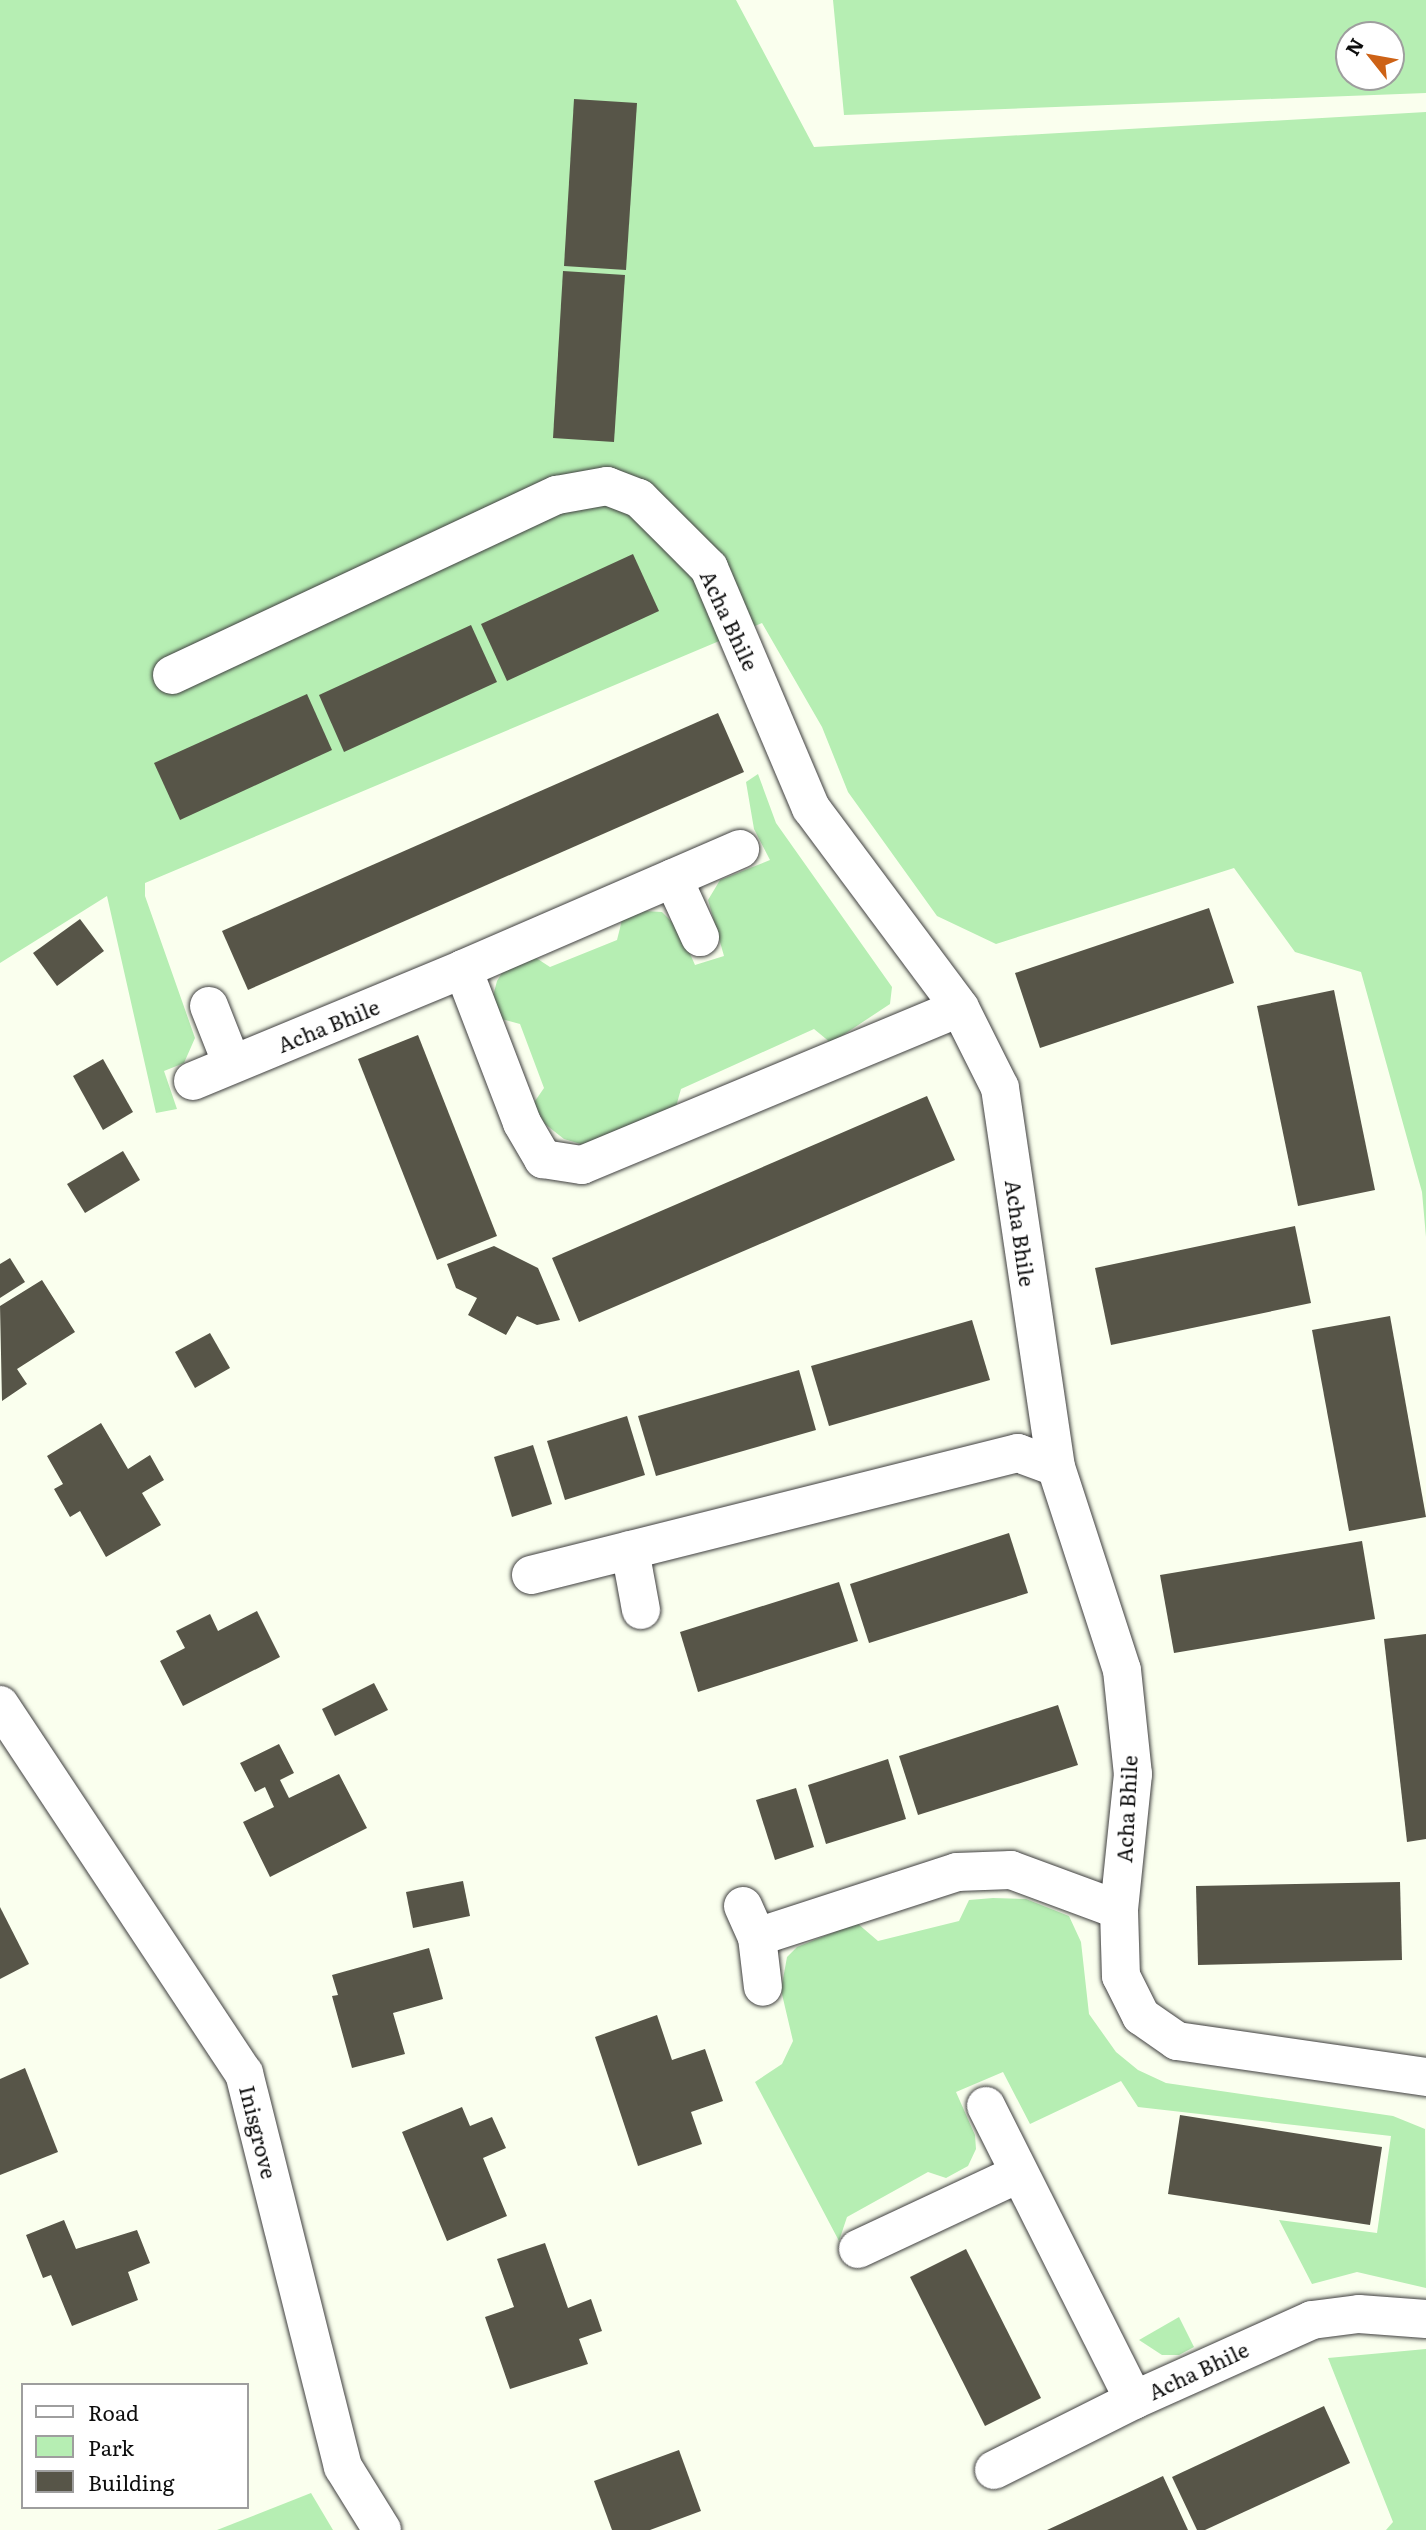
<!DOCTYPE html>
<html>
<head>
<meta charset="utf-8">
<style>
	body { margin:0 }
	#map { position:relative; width:1426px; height:2530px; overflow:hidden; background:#faffee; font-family:Literata,serif }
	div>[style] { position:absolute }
	.green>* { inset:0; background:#b6eeb3 }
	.building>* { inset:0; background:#575548 }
	.roads { filter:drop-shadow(0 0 2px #404040) drop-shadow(0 0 2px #404040) }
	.minor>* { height:38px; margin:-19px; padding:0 19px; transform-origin:19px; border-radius:19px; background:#fff }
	span { translate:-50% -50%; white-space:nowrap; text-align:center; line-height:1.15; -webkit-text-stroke:7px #fff; paint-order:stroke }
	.street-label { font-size:21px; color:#0d0d0d }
	.legend { position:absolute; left:21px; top:2383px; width:228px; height:126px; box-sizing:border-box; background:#fff; border:2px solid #9e9e9e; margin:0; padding:9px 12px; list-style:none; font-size:21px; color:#0d0d0d }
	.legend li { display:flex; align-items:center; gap:14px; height:35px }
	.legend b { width:35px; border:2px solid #9e9e9e }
	.north { position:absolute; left:1335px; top:21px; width:70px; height:70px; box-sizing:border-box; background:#fff; border:2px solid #9e9e9e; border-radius:50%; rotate:301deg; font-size:19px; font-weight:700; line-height:28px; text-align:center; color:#0d0d0d }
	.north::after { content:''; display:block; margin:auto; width:24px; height:32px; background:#cd6216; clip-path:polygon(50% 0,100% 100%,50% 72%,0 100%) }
</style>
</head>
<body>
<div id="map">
	<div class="green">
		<i style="clip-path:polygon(0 0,736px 0,814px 147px,1426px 112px,1426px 1237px,1422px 1192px,1361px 972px,1295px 952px,1234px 868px,996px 944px,937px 916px,848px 792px,822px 727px,762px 623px,145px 883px,145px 896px,195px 1038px,184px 1063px,164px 1071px,177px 1109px,156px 1113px,107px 896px,0 963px)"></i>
		<i style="clip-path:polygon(evenodd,833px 0,1426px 0,1426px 93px,844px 115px,833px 0,1349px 35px,1391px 35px,1391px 77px,1349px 77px,1349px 35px)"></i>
		<i style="clip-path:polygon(758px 774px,776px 823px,892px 987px,890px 1004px,831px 1043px,814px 1029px,681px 1089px,675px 1110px,584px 1145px,564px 1139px,545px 1124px,533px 1104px,544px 1088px,520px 1024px,501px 1019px,493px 996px,497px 981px,508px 963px,530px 954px,550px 967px,617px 940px,622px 920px,645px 911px,662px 912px,679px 929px,695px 965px,724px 956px,708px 900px,720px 880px,770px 860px,754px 829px,746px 782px)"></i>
		<i style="clip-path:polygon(993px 1898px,1026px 1899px,1069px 1916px,1081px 1942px,1089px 2014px,1116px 2052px,1138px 2070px,1166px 2083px,1393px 2116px,1425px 2129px,1426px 2288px,1357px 2272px,1312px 2284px,1279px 2220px,1377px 2233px,1391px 2136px,1138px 2107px,1121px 2081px,1030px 2124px,1003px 2072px,956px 2092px,975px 2135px,976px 2149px,968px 2166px,946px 2178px,928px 2172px,847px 2217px,839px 2241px,755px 2082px,782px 2064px,793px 2041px,781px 1990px,787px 1957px,797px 1947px,857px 1923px,878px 1941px,959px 1921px,969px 1900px)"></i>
		<i style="clip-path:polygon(1179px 2317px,1194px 2347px,1179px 2355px,1162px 2355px,1139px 2340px)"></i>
		<i style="clip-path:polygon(1426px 2349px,1426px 2530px,1386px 2530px,1393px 2522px,1328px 2358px)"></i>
		<i style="clip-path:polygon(311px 2493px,333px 2530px,217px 2530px)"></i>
	</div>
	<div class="building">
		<i style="clip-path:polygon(574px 99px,637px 103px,626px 270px,564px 266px)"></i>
		<i style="clip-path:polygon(563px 271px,625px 275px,614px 442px,553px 438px)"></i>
		<i style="clip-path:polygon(633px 554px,659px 611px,507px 681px,481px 624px)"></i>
		<i style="clip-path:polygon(471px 625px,497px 682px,344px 752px,319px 695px)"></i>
		<i style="clip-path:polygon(307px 694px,332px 750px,180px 820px,154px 763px)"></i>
		<i style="clip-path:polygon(718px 713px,744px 772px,248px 990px,222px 931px)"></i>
		<i style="clip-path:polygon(1209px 908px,1234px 983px,1040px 1048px,1015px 973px)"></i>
		<i style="clip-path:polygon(80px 919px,104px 951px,57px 986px,33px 953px)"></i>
		<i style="clip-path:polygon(1334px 990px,1375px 1190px,1298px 1206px,1257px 1006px)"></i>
		<i style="clip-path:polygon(418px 1035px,497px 1236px,437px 1260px,358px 1059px)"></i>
		<i style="clip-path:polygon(103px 1059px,133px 1112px,103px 1130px,73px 1076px)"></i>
		<i style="clip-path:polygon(927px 1096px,955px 1160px,579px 1322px,552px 1258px)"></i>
		<i style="clip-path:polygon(123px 1151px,140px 1180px,85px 1213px,67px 1184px)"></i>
		<i style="clip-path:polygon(1295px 1226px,1311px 1303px,1111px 1345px,1095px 1268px)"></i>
		<i style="clip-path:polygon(494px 1246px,538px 1268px,560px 1320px,537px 1325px,517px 1316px,506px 1335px,468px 1315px,477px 1298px,456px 1288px,447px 1264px)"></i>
		<i style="clip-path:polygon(10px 1258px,25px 1282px,0 1298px,0 1264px)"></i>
		<i style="clip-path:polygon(42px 1280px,75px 1332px,17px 1369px,27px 1384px,2px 1401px,0 1306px)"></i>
		<i style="clip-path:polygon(1390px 1316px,1426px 1517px,1349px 1531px,1312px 1330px)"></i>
		<i style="clip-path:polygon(972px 1320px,990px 1380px,829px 1426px,811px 1366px)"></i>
		<i style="clip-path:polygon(210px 1333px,230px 1368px,195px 1388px,175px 1352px)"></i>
		<i style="clip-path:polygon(799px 1370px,816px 1430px,656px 1476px,638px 1416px)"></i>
		<i style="clip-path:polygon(627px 1416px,645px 1475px,565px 1500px,547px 1441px)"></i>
		<i style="clip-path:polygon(101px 1423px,128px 1469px,150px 1455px,164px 1480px,142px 1493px,161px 1525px,106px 1557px,80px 1511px,70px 1517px,54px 1489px,63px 1484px,47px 1456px)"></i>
		<i style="clip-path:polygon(533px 1445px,552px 1504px,512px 1517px,494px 1457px)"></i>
		<i style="clip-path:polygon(1009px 1533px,1028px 1593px,869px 1643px,850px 1584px)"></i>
		<i style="clip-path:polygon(1362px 1541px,1375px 1619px,1174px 1653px,1160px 1575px)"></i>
		<i style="clip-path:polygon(839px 1582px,858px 1641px,698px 1692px,680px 1632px)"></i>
		<i style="clip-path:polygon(257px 1611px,280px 1657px,183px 1706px,160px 1661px,185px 1648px,176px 1631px,210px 1614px,218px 1631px)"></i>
		<i style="clip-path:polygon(1426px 1634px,1426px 1839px,1407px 1842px,1384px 1639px)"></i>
		<i style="clip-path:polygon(374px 1683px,388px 1710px,335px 1736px,322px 1709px)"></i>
		<i style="clip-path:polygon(1058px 1705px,1078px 1765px,918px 1815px,899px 1756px)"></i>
		<i style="clip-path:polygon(279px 1744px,294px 1773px,280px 1780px,289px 1798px,339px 1774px,367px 1828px,270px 1877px,243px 1822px,274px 1807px,265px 1787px,255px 1792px,240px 1763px)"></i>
		<i style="clip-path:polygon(888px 1759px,906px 1819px,826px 1844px,808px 1785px)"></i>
		<i style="clip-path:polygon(796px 1788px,814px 1847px,775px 1860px,756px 1800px)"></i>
		<i style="clip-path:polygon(463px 1881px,470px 1916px,413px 1928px,406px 1892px)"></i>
		<i style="clip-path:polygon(1400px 1882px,1402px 1960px,1198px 1965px,1196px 1886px)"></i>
		<i style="clip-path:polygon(0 1907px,29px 1964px,0 1979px)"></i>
		<i style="clip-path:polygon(429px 1948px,443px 1999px,393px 2013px,405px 2054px,352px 2068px,332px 1996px,338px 1995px,332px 1975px)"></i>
		<i style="clip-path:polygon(657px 2015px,672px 2060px,705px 2049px,723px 2101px,691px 2112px,702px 2144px,638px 2166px,595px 2037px)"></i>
		<i style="clip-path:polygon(25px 2068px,58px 2152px,0 2175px,0 2079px)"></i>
		<i style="clip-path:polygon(462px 2107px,470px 2126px,492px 2117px,506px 2148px,483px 2158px,507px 2216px,447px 2241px,402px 2132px)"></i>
		<i style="clip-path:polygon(1180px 2115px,1382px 2147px,1370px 2225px,1168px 2194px)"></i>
		<i style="clip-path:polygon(64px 2220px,76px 2249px,137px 2230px,150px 2263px,128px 2272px,138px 2300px,72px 2326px,51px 2275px,43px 2278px,26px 2235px)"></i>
		<i style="clip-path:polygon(545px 2243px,568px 2308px,591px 2299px,602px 2331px,579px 2339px,588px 2364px,510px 2389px,485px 2317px,514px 2307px,497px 2259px)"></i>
		<i style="clip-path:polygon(966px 2249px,1041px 2398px,985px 2426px,910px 2277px)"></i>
		<i style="clip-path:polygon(1324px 2406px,1350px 2463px,1205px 2530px,1197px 2530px,1172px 2477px)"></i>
		<i style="clip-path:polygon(679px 2450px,701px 2511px,650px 2530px,612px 2530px,594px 2481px)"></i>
		<i style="clip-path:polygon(1163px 2476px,1188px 2530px,1047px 2530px,1125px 2494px)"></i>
	</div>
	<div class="roads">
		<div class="minor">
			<i style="left:172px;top:675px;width:425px;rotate:-25.1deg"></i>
			<i style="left:557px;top:495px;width:51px;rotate:-10.2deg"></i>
			<i style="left:607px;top:486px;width:34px;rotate:21deg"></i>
			<i style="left:639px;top:498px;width:99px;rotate:45deg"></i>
			<i style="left:709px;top:568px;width:261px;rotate:67deg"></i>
			<i style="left:811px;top:808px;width:249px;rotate:53.3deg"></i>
			<i style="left:673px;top:878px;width:65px;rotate:65.4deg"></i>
			<i style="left:463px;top:969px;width:302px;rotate:-23.4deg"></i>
			<i style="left:209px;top:1006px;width:62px;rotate:68.4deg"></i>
			<i style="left:193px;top:1081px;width:292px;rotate:-22.5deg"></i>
			<i style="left:463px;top:969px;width:165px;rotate:69deg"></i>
			<i style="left:522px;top:1123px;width:42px;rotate:59.7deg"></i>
			<i style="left:543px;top:1159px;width:39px;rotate:9deg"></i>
			<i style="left:582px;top:1165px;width:409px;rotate:-22.6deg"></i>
			<i style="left:960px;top:1008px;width:89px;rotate:63.4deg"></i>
			<i style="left:1000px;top:1088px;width:383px;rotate:81.6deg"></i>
			<i style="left:1056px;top:1467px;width:213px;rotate:72deg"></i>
			<i style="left:1122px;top:1670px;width:105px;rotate:84deg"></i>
			<i style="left:1133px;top:1774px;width:137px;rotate:95.9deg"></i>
			<i style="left:1119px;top:1910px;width:66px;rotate:88.3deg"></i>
			<i style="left:1121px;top:1976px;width:45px;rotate:63.4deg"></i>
			<i style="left:1141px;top:2016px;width:44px;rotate:34.8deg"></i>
			<i style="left:1177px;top:2041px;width:252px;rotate:8.2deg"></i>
			<i style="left:630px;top:1550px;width:61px;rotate:79.6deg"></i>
			<i style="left:531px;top:1575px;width:502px;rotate:-14.06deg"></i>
			<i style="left:1018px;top:1453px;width:40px;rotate:20.2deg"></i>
			<i style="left:0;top:1705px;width:442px;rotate:56.5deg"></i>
			<i style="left:244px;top:2073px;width:406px;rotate:75.9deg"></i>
			<i style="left:343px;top:2467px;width:74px;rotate:58.2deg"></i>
			<i style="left:743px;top:1906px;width:34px;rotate:66deg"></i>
			<i style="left:757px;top:1937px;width:50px;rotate:83.2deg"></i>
			<i style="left:757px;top:1937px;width:210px;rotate:-18deg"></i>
			<i style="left:957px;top:1872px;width:54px;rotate:-2.1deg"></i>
			<i style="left:1011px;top:1870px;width:115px;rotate:20.3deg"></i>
			<i style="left:986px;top:2106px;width:329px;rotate:63.3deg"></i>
			<i style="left:1134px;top:2400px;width:195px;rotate:-24.2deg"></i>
			<i style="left:1312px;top:2320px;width:47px;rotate:-7.3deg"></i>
			<i style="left:1359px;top:2314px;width:67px;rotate:4.3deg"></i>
			<i style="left:858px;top:2249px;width:177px;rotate:-25.1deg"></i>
			<i style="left:994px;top:2470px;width:157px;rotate:-26.6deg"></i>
		</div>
	</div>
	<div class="street-label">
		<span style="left:730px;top:620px;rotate:65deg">Acha Bhile</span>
		<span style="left:328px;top:1025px;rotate:-22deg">Acha Bhile</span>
		<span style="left:1021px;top:1233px;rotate:82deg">Acha Bhile</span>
		<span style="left:1126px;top:1809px;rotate:-87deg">Acha Bhile</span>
		<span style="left:259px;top:2132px;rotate:76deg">Inisgrove</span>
		<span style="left:1198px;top:2370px;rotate:-25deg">Acha Bhile</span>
	</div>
	<ul class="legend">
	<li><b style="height:9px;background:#fff"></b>Road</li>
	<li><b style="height:19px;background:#b6eeb3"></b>Park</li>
	<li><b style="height:19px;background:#575548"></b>Building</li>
	</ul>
	<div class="north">N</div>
</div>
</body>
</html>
